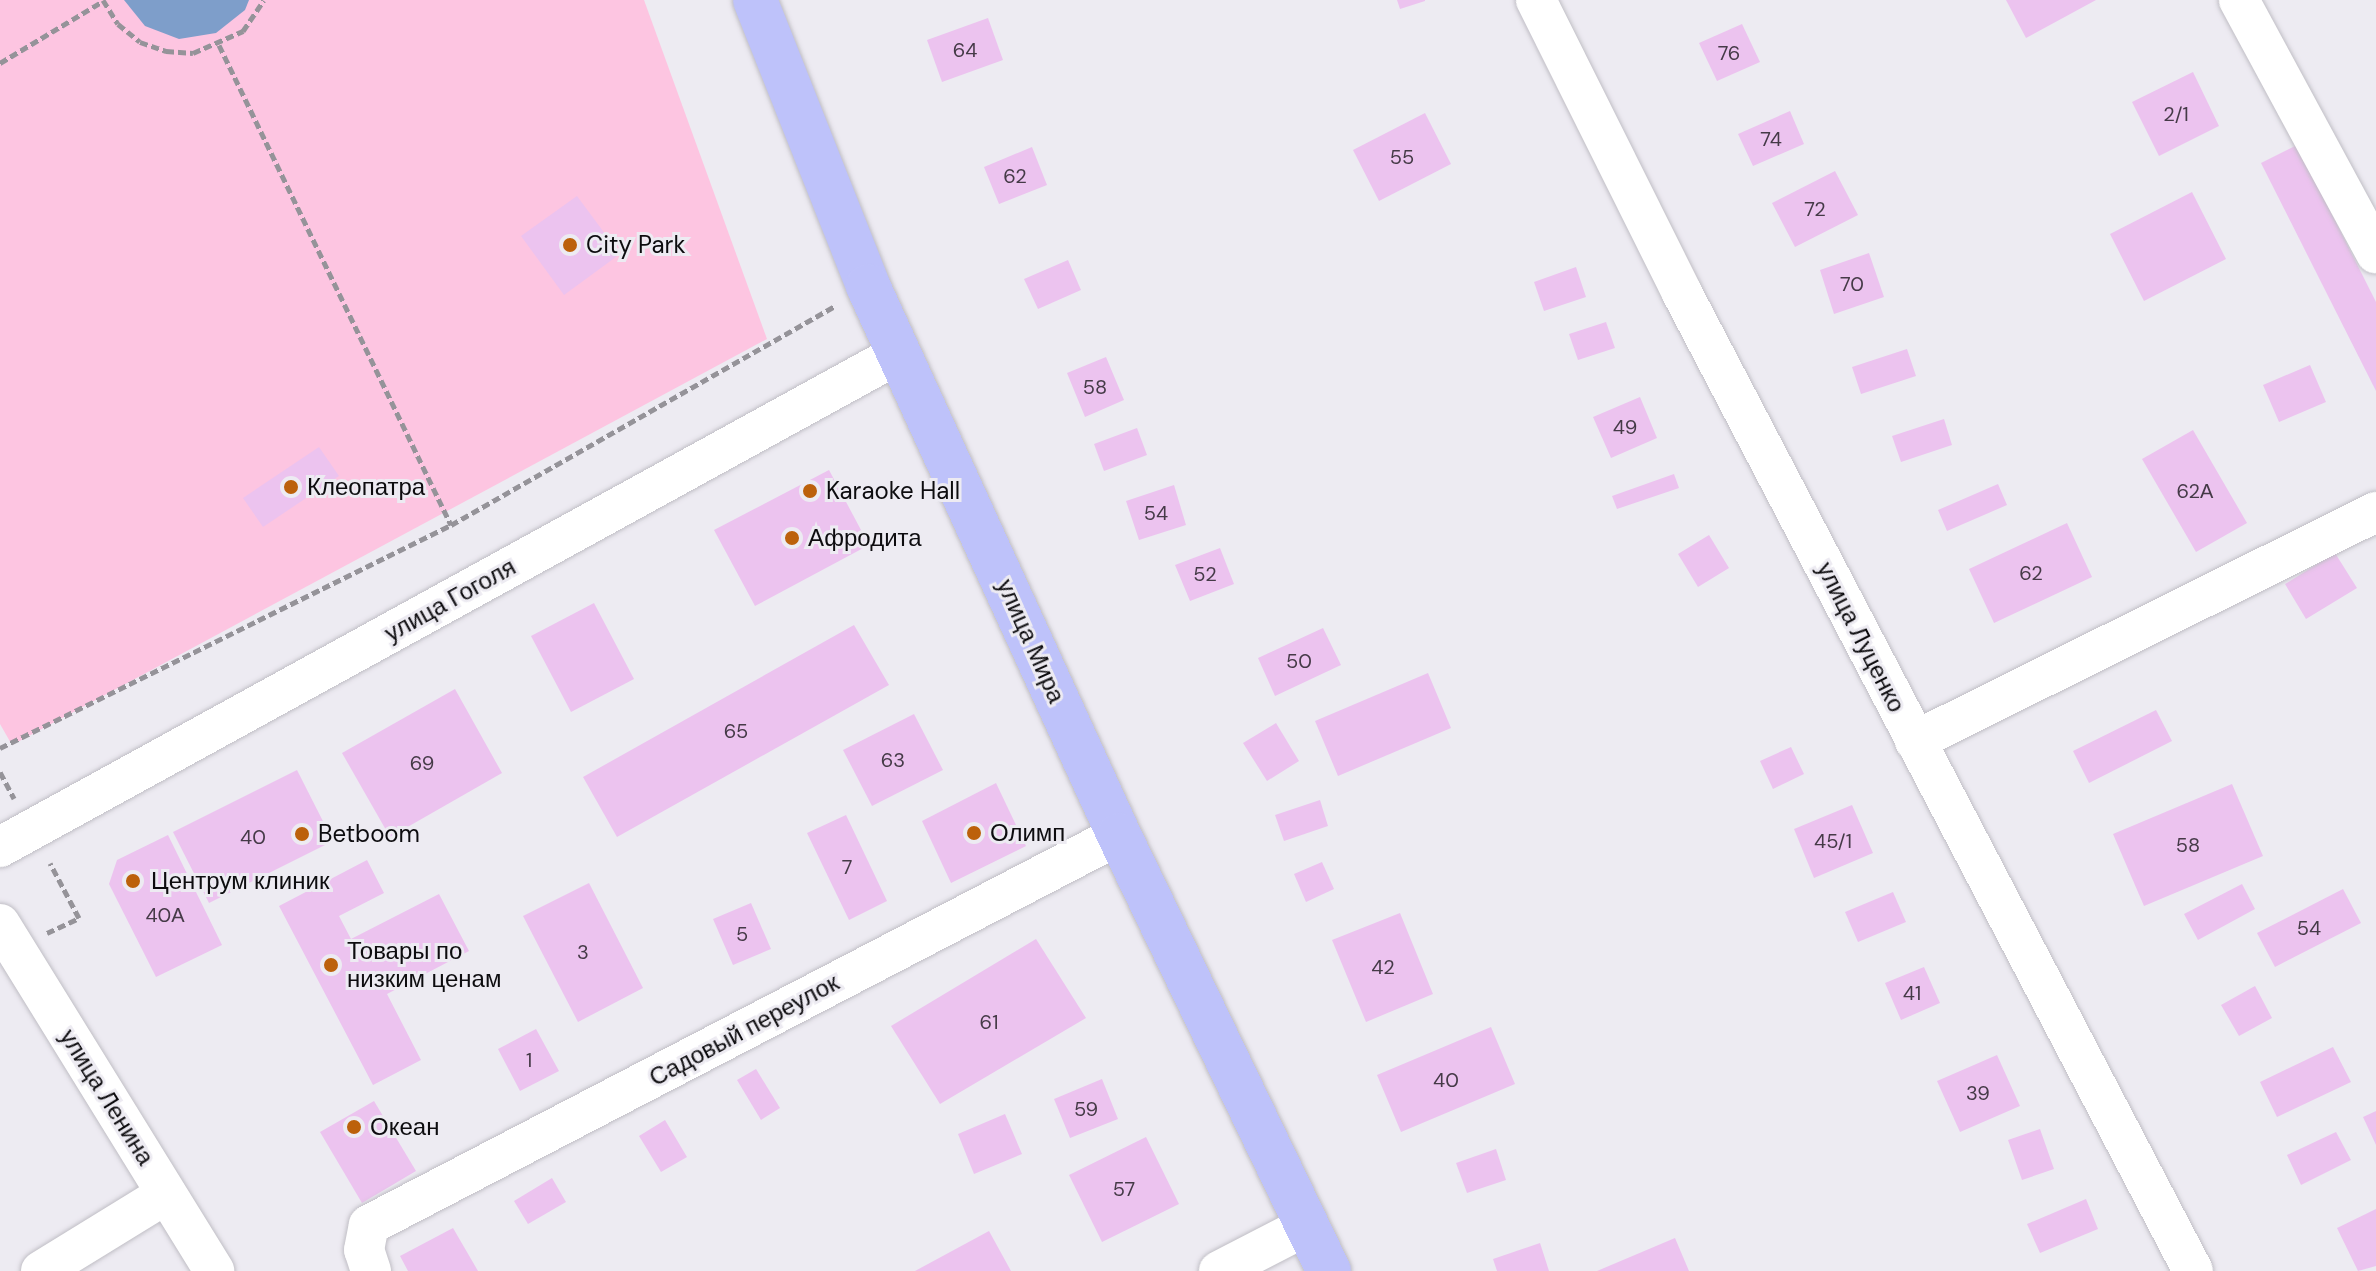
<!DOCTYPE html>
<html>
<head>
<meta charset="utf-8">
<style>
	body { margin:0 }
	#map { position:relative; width:2376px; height:1271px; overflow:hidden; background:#edebf2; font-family:"DM Sans",sans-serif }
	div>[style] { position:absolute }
	.green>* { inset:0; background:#fdc5e1 }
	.water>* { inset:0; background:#7e9eca }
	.building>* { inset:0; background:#ecc3ef }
	.path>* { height:5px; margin-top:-2.5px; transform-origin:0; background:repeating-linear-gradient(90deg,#959399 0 8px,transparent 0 12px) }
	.roads { filter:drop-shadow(0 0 2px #c0bec5) drop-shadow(0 0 2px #c0bec5) }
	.minor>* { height:40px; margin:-20px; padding:0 20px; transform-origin:20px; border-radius:20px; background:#fff }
	.major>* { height:44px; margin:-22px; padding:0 22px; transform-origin:22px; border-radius:22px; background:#bec2fa }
	.dots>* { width:22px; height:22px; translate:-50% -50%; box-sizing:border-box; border:4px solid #edebf2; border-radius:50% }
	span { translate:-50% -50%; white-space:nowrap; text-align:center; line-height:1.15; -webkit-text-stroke:6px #edebf2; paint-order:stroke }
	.number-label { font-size:20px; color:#453a47 }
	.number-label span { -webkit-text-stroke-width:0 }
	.poi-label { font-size:24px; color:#0d0c0f }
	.left { translate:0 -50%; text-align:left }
	.street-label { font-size:24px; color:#0d0c0f }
</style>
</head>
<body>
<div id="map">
	<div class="green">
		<i style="clip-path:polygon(0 0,644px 0,767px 339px,12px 745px,0 724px)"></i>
	</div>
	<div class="water">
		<i style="clip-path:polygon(124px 0,249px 0,245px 10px,216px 33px,179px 39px,145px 26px)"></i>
	</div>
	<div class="building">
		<i style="clip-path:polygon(1397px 0,1425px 0,1425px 1px,1400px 9px)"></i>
		<i style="clip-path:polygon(2006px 0,2096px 0,2026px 38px)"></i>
		<i style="clip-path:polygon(988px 18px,1003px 60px,942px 82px,927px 40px)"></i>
		<i style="clip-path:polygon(1742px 24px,1760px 62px,1717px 81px,1699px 43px)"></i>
		<i style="clip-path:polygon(2193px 72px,2219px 126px,2159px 156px,2132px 102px)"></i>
		<i style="clip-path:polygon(1790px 111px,1804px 144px,1753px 166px,1738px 134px)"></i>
		<i style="clip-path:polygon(1425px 113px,1451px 164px,1379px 201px,1353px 150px)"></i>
		<i style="clip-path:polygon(2297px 145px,2376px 302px,2376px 391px,2261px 163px)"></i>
		<i style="clip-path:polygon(1032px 147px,1047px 185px,999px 204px,984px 167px)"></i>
		<i style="clip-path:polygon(1835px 171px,1858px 215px,1795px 247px,1772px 203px)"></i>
		<i style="clip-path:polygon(2192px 192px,2226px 259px,2144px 301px,2110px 234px)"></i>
		<i style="clip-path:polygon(577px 196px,620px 254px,564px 295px,521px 236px)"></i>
		<i style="clip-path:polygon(1869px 253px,1884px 297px,1834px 314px,1820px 270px)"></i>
		<i style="clip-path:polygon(1068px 260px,1081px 290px,1038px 309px,1024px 279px)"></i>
		<i style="clip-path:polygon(1576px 267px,1586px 297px,1544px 311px,1534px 282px)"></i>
		<i style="clip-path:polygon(1606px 322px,1615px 348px,1578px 360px,1569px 334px)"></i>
		<i style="clip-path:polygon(1907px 349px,1916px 376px,1861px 394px,1852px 367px)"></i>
		<i style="clip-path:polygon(1106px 357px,1124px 400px,1085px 417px,1067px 373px)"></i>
		<i style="clip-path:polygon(2310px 365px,2326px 402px,2279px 422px,2263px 385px)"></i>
		<i style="clip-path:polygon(1640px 397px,1657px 438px,1611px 458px,1593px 417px)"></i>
		<i style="clip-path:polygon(1944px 419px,1952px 445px,1901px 462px,1892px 436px)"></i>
		<i style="clip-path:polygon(1137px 428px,1147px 455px,1104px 471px,1094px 444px)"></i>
		<i style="clip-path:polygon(2193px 430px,2247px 523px,2196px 552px,2142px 459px)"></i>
		<i style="clip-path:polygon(319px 447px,339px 476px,263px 527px,243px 498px)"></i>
		<i style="clip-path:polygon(829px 470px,869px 545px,755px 606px,714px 530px)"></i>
		<i style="clip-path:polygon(1674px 474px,1679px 488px,1617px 509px,1612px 496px)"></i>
		<i style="clip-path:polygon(1998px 484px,2007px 505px,1947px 531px,1938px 510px)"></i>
		<i style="clip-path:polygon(1174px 485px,1186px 525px,1139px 540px,1126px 501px)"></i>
		<i style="clip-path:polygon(2067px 523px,2092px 577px,1994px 623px,1969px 569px)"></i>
		<i style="clip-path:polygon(1709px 535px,1729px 568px,1698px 587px,1678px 554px)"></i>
		<i style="clip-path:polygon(1220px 548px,1234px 584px,1190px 601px,1175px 565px)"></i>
		<i style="clip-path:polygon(2335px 553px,2357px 588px,2306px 619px,2285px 584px)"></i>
		<i style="clip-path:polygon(594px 603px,634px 679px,571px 712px,531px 636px)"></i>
		<i style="clip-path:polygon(854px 625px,889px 685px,617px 837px,583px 777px)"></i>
		<i style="clip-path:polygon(1323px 628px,1341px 665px,1275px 696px,1258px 658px)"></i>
		<i style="clip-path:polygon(1428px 673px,1451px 728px,1338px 776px,1315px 721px)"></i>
		<i style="clip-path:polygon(455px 689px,502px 773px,390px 837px,342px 753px)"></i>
		<i style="clip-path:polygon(2156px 710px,2172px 741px,2089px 783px,2073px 751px)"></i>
		<i style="clip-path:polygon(914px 714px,943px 770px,872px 806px,843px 750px)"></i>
		<i style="clip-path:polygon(1276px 723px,1299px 761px,1267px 781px,1243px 743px)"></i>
		<i style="clip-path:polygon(1791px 747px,1804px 774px,1773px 789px,1760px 761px)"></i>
		<i style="clip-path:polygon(297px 770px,333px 841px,209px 903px,173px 832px)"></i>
		<i style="clip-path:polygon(996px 783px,1026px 846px,951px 883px,922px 821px)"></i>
		<i style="clip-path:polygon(2232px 784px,2263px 856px,2144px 906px,2113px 834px)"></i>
		<i style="clip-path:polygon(1320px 800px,1328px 826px,1284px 841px,1275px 815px)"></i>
		<i style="clip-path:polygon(1852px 805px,1873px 853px,1814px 878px,1794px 829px)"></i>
		<i style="clip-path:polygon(846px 815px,887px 901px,849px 920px,807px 833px)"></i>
		<i style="clip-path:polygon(168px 835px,222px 945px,156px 977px,109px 884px,117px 860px)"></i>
		<i style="clip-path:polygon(367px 860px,384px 893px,339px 916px,351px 939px,439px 894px,469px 951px,387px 994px,421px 1060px,373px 1085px,279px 906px)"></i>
		<i style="clip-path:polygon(1322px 862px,1334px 889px,1306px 902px,1294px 874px)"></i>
		<i style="clip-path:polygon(589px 883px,643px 988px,578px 1022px,523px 916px)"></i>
		<i style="clip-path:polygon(2242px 884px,2255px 909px,2198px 940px,2184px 914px)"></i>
		<i style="clip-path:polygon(2343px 889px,2361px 923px,2275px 967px,2257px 933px)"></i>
		<i style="clip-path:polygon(1893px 892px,1906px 922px,1858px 942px,1845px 912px)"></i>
		<i style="clip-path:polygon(751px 903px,771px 949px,733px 965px,713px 919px)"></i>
		<i style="clip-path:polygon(1400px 913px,1433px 994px,1366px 1022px,1332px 940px)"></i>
		<i style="clip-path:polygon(1036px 939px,1086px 1018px,940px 1104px,891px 1026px)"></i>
		<i style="clip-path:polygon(1924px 967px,1940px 1003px,1901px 1020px,1885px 983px)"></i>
		<i style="clip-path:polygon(2255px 986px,2272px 1018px,2239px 1036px,2221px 1005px)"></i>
		<i style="clip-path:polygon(1491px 1027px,1515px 1084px,1401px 1132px,1377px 1075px)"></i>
		<i style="clip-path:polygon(536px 1029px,559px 1071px,520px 1091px,498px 1049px)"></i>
		<i style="clip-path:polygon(2333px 1047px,2351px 1082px,2277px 1117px,2260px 1082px)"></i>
		<i style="clip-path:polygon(1997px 1055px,2020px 1106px,1960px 1132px,1937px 1081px)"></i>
		<i style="clip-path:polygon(756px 1069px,780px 1108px,761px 1120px,737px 1080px)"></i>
		<i style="clip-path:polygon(1102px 1079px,1118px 1119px,1070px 1138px,1054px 1099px)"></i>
		<i style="clip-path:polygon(374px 1101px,416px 1171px,362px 1203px,320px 1132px)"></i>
		<i style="clip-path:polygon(2376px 1111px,2376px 1145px,2363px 1117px)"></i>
		<i style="clip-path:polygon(1005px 1114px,1022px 1154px,974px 1174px,958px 1134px)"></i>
		<i style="clip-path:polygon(665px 1120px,687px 1157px,661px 1172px,639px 1136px)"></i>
		<i style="clip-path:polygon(2040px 1129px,2054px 1169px,2022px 1180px,2008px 1140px)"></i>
		<i style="clip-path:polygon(2336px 1132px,2351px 1160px,2301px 1185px,2287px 1155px)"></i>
		<i style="clip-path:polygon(1146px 1137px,1179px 1204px,1102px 1242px,1069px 1175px)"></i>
		<i style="clip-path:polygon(1496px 1149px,1506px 1180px,1467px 1193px,1456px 1163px)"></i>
		<i style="clip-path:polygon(552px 1178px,566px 1202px,528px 1224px,514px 1201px)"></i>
		<i style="clip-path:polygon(2086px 1199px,2098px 1229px,2040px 1253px,2027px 1224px)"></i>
		<i style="clip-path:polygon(2376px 1209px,2376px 1266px,2358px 1271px,2337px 1228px)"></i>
		<i style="clip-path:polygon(453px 1228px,478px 1271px,408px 1271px,400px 1256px)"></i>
		<i style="clip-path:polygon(989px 1231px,1011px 1271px,915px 1271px)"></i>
		<i style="clip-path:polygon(1675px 1238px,1689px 1271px,1597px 1271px)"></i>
		<i style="clip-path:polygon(1540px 1243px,1549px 1271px,1497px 1271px,1493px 1259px)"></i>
	</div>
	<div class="path">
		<i style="left:103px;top:0;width:28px;rotate:58deg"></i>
		<i style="left:118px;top:24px;width:28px;rotate:39deg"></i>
		<i style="left:140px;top:42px;width:28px;rotate:19deg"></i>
		<i style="left:166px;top:51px;width:27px;rotate:4deg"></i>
		<i style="left:193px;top:53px;width:55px;rotate:-23.7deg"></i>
		<i style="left:243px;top:31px;width:37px;rotate:-56deg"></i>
		<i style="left:219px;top:45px;width:533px;rotate:64.2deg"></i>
		<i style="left:0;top:63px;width:120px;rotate:-31deg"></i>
		<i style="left:0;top:748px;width:503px;rotate:-26.31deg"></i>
		<i style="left:451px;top:525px;width:443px;rotate:-29.7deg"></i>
		<i style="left:0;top:772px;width:30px;rotate:62deg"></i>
		<i style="left:47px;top:933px;width:35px;rotate:-25deg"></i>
		<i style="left:79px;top:918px;width:62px;rotate:-117.8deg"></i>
	</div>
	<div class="roads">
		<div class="minor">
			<i style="left:1536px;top:0;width:327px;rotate:63.5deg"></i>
			<i style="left:1682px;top:293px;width:1103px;rotate:62.41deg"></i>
			<i style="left:2239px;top:0;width:288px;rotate:61.6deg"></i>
			<i style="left:1915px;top:741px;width:515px;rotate:-26.42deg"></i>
			<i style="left:0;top:847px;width:1027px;rotate:-28.76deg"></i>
			<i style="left:0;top:924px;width:408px;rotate:58.3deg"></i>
			<i style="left:41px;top:1271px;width:147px;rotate:-31.6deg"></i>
			<i style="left:371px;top:1271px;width:22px;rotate:-108deg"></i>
			<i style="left:364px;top:1250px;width:25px;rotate:-79deg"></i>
			<i style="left:369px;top:1225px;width:845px;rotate:-27.47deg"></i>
			<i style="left:1219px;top:1271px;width:100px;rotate:-27.3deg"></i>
		</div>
		<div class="major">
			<i style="left:755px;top:0;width:308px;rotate:68.4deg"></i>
			<i style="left:868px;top:286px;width:604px;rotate:65.43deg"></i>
			<i style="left:1119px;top:835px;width:484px;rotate:64.3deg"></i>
		</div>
	</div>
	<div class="dots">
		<i style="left:570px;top:245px;background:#bc610b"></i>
		<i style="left:291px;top:487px;background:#bc610b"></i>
		<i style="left:810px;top:491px;background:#bc610b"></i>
		<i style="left:792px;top:538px;background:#bc610b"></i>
		<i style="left:974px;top:833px;background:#bc610b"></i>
		<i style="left:302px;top:834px;background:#bc610b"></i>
		<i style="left:133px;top:881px;background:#bc610b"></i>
		<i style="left:331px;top:965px;background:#bc610b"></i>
		<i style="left:354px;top:1127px;background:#bc610b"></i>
	</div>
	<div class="number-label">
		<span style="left:965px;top:50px">64</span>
		<span style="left:1729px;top:53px">76</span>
		<span style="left:2176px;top:114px">2/1</span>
		<span style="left:1771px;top:139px">74</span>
		<span style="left:1402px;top:157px">55</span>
		<span style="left:1015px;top:176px">62</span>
		<span style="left:1815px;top:209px">72</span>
		<span style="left:1852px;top:284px">70</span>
		<span style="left:1095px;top:387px">58</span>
		<span style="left:1625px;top:427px">49</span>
		<span style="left:2195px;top:491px">62А</span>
		<span style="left:1156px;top:513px">54</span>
		<span style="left:2031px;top:573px">62</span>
		<span style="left:1205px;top:574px">52</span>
		<span style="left:1299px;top:661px">50</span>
		<span style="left:736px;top:731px">65</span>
		<span style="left:893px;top:760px">63</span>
		<span style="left:422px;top:763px">69</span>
		<span style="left:253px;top:837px">40</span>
		<span style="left:1833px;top:841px">45/1</span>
		<span style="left:2188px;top:845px">58</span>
		<span style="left:847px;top:867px">7</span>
		<span style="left:165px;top:915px">40А</span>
		<span style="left:2309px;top:928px">54</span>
		<span style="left:742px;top:934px">5</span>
		<span style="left:583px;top:952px">3</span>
		<span style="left:1383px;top:967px">42</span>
		<span style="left:1912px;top:993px">41</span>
		<span style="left:989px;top:1022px">61</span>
		<span style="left:529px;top:1060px">1</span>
		<span style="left:1446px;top:1080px">40</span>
		<span style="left:1978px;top:1093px">39</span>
		<span style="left:1086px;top:1109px">59</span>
		<span style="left:1124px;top:1189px">57</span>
	</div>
	<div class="poi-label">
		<span class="left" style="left:586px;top:245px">City Park</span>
		<span class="left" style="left:307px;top:487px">Клеопатра</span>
		<span class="left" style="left:826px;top:491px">Karaoke Hall</span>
		<span class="left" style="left:808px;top:538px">Афродита</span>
		<span class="left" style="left:990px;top:833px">Олимп</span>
		<span class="left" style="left:318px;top:834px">Betboom</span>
		<span class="left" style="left:151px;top:881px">Центрум клиник</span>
		<span class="left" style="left:347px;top:965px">Товары по<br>низким ценам</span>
		<span class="left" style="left:370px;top:1127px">Океан</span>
	</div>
	<div class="street-label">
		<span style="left:450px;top:600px;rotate:-29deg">улица Гоголя</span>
		<span style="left:1861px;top:637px;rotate:63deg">улица Луценко</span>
		<span style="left:1031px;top:641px;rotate:66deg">улица Мира</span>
		<span style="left:744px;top:1030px;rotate:-28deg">Садовый переулок</span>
		<span style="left:107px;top:1097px;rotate:58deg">улица Ленина</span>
	</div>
</div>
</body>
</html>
